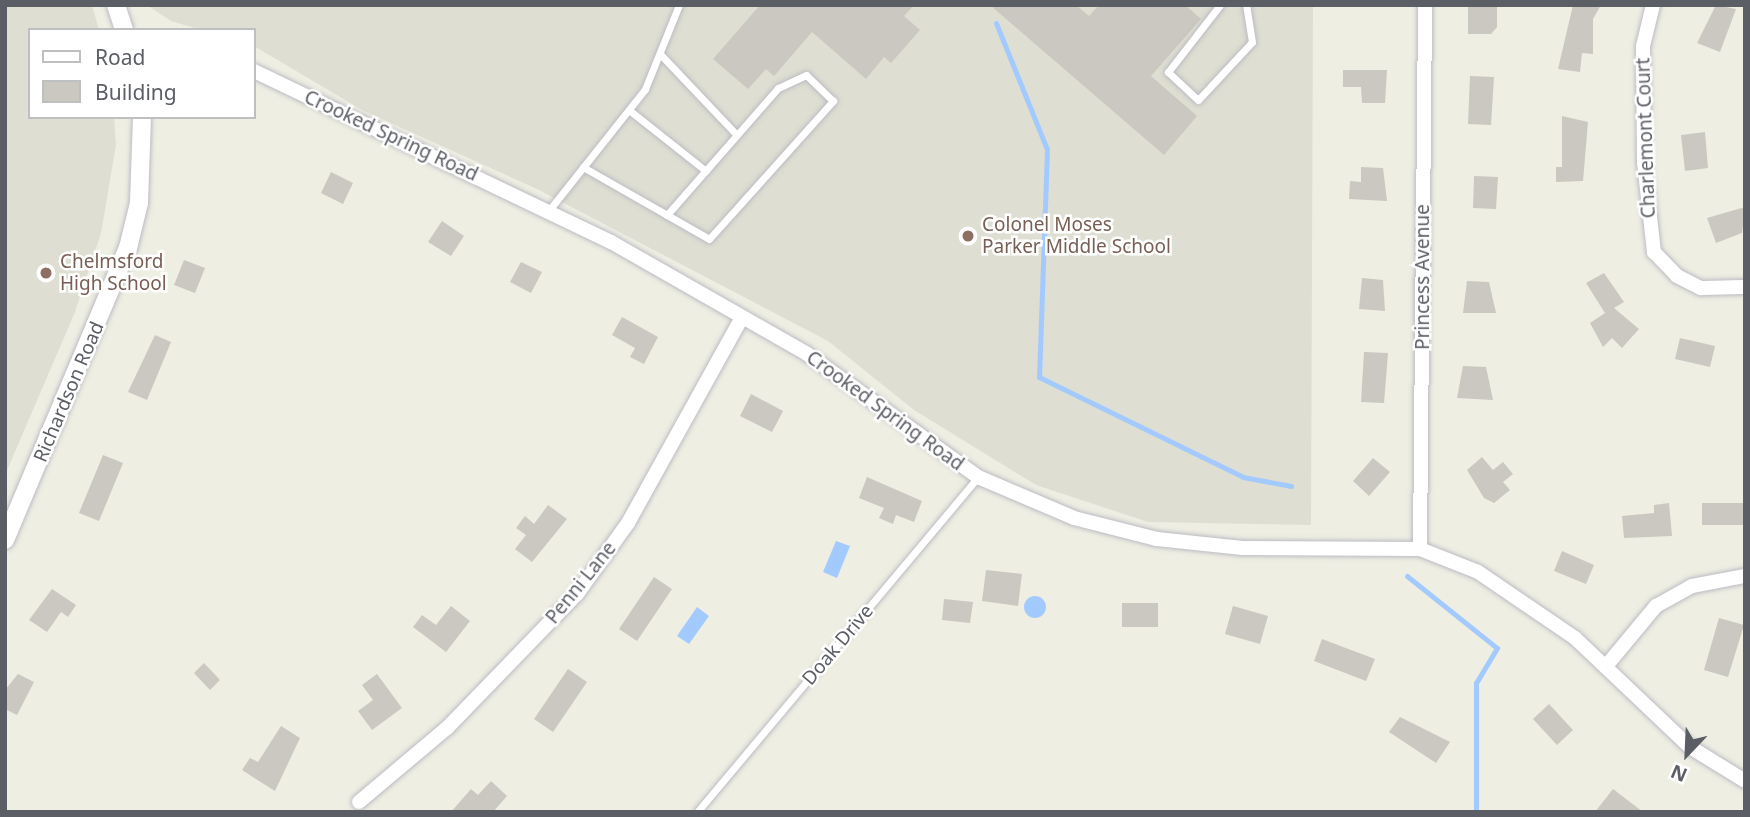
<!DOCTYPE html>
<html>
<head>
<meta charset="utf-8">
<style>
	body { margin:0 }
	#map { position:relative; width:1750px; height:817px; overflow:hidden; background:#efeee3; font-family:"Noto Sans",sans-serif }
	div>[style] { position:absolute }
	.education>* { inset:0; background:#dfded2 }
	.water>* { inset:0; background:#a3caff }
	.round { border-radius:50% }
	.stream>* { height:5px; margin:-2.5px; padding:0 2.5px; transform-origin:2.5px; border-radius:2.5px; background:#a3caff }
	.building>* { inset:0; background:#cac8c0 }
	.roads { filter:drop-shadow(0 0 2px #bbbcc3) drop-shadow(0 0 2px #bbbcc3) }
	.service>* { height:7px; margin:-3.5px; padding:0 3.5px; transform-origin:3.5px; border-radius:3.5px; background:#fff }
	.minor>* { height:14px; margin:-7px; padding:0 7px; transform-origin:7px; border-radius:7px; background:#fff }
	.tertiary>* { height:18px; margin:-9px; padding:0 9px; transform-origin:9px; border-radius:9px; background:#fff }
	.dots>* { width:19px; height:19px; translate:-50% -50%; box-sizing:border-box; border:4px solid #fff; border-radius:50% }
	span { translate:-50% -50%; white-space:nowrap; text-align:center; line-height:1.15; -webkit-text-stroke:5px #fff; paint-order:stroke }
	.street-label { font-size:19px; color:#5b5e65 }
	.education-label { font-size:19px; color:#785e54 }
	.left { translate:0 -50%; text-align:left }
	.frame { position:absolute; inset:0; border:7px solid #5b5e65; pointer-events:none }
	.legend { position:absolute; left:28px; top:28px; width:228px; height:91px; box-sizing:border-box; background:#fff; border:2px solid #bdbfc1; margin:0; padding:9px 12px; list-style:none; font-size:21px; color:#5b5e65 }
	.legend li { display:flex; align-items:center; gap:14px; height:35px }
	.legend b { width:35px; border:2px solid #bdbfc1 }
	.north { position:absolute; left:1652px; top:719px; width:70px; height:70px; -webkit-text-stroke:5px #fff; paint-order:stroke; rotate:203deg; font-size:19px; font-weight:700; line-height:28px; text-align:center; color:#5b5e65 }
	.north::after { content:''; display:block; margin:auto; width:24px; height:32px; background:#5b5e65; clip-path:polygon(50% 0,100% 100%,50% 72%,0 100%) }
</style>
</head>
<body>
<div id="map">
	<div class="education">
		<i style="clip-path:polygon(5px 5px,92px 5px,99px 30px,30px 30px,30px 117px,114px 117px,116px 145px,101px 233px,75px 312px,5px 475px)"></i>
		<i style="clip-path:polygon(147px 5px,1313px 5px,1311px 525px,1148px 522px,1036px 485px,914px 410px,828px 341px,537px 189px,362px 110px,254px 46px,254px 30px,201px 30px,171px 21px)"></i>
	</div>
	<div class="water">
		<i style="clip-path:polygon(836px 541px,850px 546px,837px 578px,823px 572px)"></i>
		<i class="round" style="left:1024px;top:596px;width:22px;height:22px"></i>
		<i style="clip-path:polygon(697px 607px,709px 616px,689px 644px,677px 636px)"></i>
	</div>
	<div class="stream">
		<i style="left:996px;top:23px;width:136px;rotate:68deg"></i>
		<i style="left:1047px;top:149px;width:228px;rotate:92deg"></i>
		<i style="left:1039px;top:377px;width:227px;rotate:26.1deg"></i>
		<i style="left:1243px;top:477px;width:49px;rotate:10.6deg"></i>
		<i style="left:1407px;top:576px;width:115px;rotate:38.7deg"></i>
		<i style="left:1497px;top:648px;width:41px;rotate:121deg"></i>
		<i style="left:1476px;top:683px;width:129px;rotate:90deg"></i>
	</div>
	<div class="building">
		<i style="clip-path:polygon(760px 5px,914px 5px,904px 16px,920px 30px,891px 63px,884px 57px,866px 79px,812px 32px,774px 76px,766px 69px,748px 89px,713px 59px)"></i>
		<i style="clip-path:polygon(990px 5px,1076px 5px,1089px 16px,1099px 5px,1185px 5px,1201px 19px,1151px 76px,1197px 116px,1164px 155px)"></i>
		<i style="clip-path:polygon(1468px 5px,1497px 5px,1497px 27px,1491px 34px,1468px 34px)"></i>
		<i style="clip-path:polygon(1573px 5px,1601px 5px,1593px 19px,1593px 54px,1582px 53px,1580px 72px,1558px 69px)"></i>
		<i style="clip-path:polygon(1716px 5px,1736px 9px,1720px 52px,1697px 43px)"></i>
		<i style="clip-path:polygon(1343px 70px,1387px 70px,1385px 103px,1362px 103px,1361px 87px,1343px 87px)"></i>
		<i style="clip-path:polygon(1470px 76px,1494px 77px,1491px 125px,1468px 124px)"></i>
		<i style="clip-path:polygon(1562px 116px,1588px 122px,1583px 181px,1556px 182px,1556px 167px,1562px 167px)"></i>
		<i style="clip-path:polygon(1705px 132px,1708px 168px,1685px 171px,1681px 135px)"></i>
		<i style="clip-path:polygon(1361px 167px,1383px 168px,1387px 201px,1349px 199px,1350px 181px,1361px 182px)"></i>
		<i style="clip-path:polygon(331px 172px,353px 183px,343px 204px,321px 193px)"></i>
		<i style="clip-path:polygon(1474px 176px,1498px 177px,1496px 209px,1473px 208px)"></i>
		<i style="clip-path:polygon(1745px 207px,1742px 233px,1716px 243px,1707px 218px)"></i>
		<i style="clip-path:polygon(442px 221px,464px 236px,451px 256px,428px 242px)"></i>
		<i style="clip-path:polygon(184px 260px,205px 268px,195px 293px,174px 285px)"></i>
		<i style="clip-path:polygon(521px 262px,542px 272px,531px 293px,510px 282px)"></i>
		<i style="clip-path:polygon(1604px 273px,1624px 302px,1614px 308px,1639px 329px,1622px 348px,1612px 338px,1603px 347px,1590px 323px,1605px 313px,1586px 283px)"></i>
		<i style="clip-path:polygon(1362px 278px,1383px 280px,1385px 311px,1359px 309px)"></i>
		<i style="clip-path:polygon(1467px 281px,1489px 282px,1496px 313px,1463px 313px)"></i>
		<i style="clip-path:polygon(622px 317px,658px 337px,644px 364px,630px 357px,635px 348px,612px 335px)"></i>
		<i style="clip-path:polygon(155px 335px,171px 342px,147px 400px,128px 392px)"></i>
		<i style="clip-path:polygon(1680px 338px,1715px 346px,1710px 367px,1675px 359px)"></i>
		<i style="clip-path:polygon(1364px 352px,1388px 353px,1384px 403px,1361px 402px)"></i>
		<i style="clip-path:polygon(1463px 366px,1486px 367px,1493px 400px,1457px 398px)"></i>
		<i style="clip-path:polygon(751px 394px,783px 411px,772px 432px,740px 416px)"></i>
		<i style="clip-path:polygon(103px 455px,123px 463px,99px 521px,79px 513px)"></i>
		<i style="clip-path:polygon(1482px 457px,1493px 470px,1503px 462px,1513px 474px,1503px 482px,1510px 490px,1494px 503px,1484px 498px,1467px 470px)"></i>
		<i style="clip-path:polygon(1373px 458px,1390px 472px,1369px 496px,1353px 481px)"></i>
		<i style="clip-path:polygon(867px 477px,922px 501px,914px 522px,896px 515px,893px 524px,879px 518px,884px 508px,859px 498px)"></i>
		<i style="clip-path:polygon(1669px 503px,1672px 536px,1624px 538px,1622px 516px,1654px 513px,1654px 505px)"></i>
		<i style="clip-path:polygon(1702px 503px,1745px 503px,1745px 525px,1702px 525px)"></i>
		<i style="clip-path:polygon(548px 505px,567px 519px,532px 562px,515px 549px,526px 535px,516px 528px,525px 516px,534px 524px)"></i>
		<i style="clip-path:polygon(1562px 551px,1594px 565px,1586px 584px,1554px 571px)"></i>
		<i style="clip-path:polygon(986px 570px,1022px 574px,1018px 606px,982px 601px)"></i>
		<i style="clip-path:polygon(654px 577px,672px 589px,637px 641px,619px 629px)"></i>
		<i style="clip-path:polygon(52px 589px,76px 605px,68px 617px,61px 612px,47px 632px,29px 620px)"></i>
		<i style="clip-path:polygon(944px 599px,973px 602px,970px 623px,942px 620px)"></i>
		<i style="clip-path:polygon(1122px 603px,1158px 603px,1158px 627px,1122px 627px)"></i>
		<i style="clip-path:polygon(451px 606px,470px 621px,446px 652px,413px 627px,422px 615px,436px 625px)"></i>
		<i style="clip-path:polygon(1233px 606px,1268px 616px,1260px 644px,1225px 634px)"></i>
		<i style="clip-path:polygon(1719px 618px,1744px 625px,1728px 677px,1704px 670px)"></i>
		<i style="clip-path:polygon(1322px 639px,1375px 659px,1366px 681px,1314px 661px)"></i>
		<i style="clip-path:polygon(204px 663px,220px 680px,210px 690px,194px 673px)"></i>
		<i style="clip-path:polygon(568px 669px,587px 682px,553px 732px,534px 719px)"></i>
		<i style="clip-path:polygon(18px 674px,34px 682px,17px 715px,5px 709px,5px 690px)"></i>
		<i style="clip-path:polygon(377px 674px,402px 708px,372px 730px,358px 711px,373px 700px,362px 685px)"></i>
		<i style="clip-path:polygon(1549px 704px,1573px 730px,1557px 745px,1533px 719px)"></i>
		<i style="clip-path:polygon(1400px 717px,1450px 742px,1436px 763px,1389px 732px)"></i>
		<i style="clip-path:polygon(281px 726px,300px 738px,275px 791px,242px 770px,250px 758px,258px 762px)"></i>
		<i style="clip-path:polygon(491px 781px,507px 796px,493px 812px,451px 812px,471px 789px,478px 795px)"></i>
		<i style="clip-path:polygon(1613px 789px,1643px 812px,1595px 812px)"></i>
	</div>
	<div class="roads">
		<div class="service">
			<i style="left:1220px;top:5px;width:85px;rotate:127.8deg"></i>
			<i style="left:1168px;top:72px;width:41px;rotate:43deg"></i>
			<i style="left:1198px;top:100px;width:79px;rotate:-47deg"></i>
			<i style="left:1252px;top:42px;width:37px;rotate:-99deg"></i>
			<i style="left:661px;top:55px;width:110px;rotate:46.5deg"></i>
			<i style="left:629px;top:110px;width:98px;rotate:38.4deg"></i>
			<i style="left:583px;top:167px;width:145px;rotate:29.7deg"></i>
			<i style="left:709px;top:239px;width:186px;rotate:-48.1deg"></i>
			<i style="left:833px;top:101px;width:37px;rotate:-136deg"></i>
			<i style="left:806px;top:75px;width:31px;rotate:155deg"></i>
			<i style="left:778px;top:88px;width:169px;rotate:131.2deg"></i>
			<i style="left:550px;top:209px;width:153px;rotate:-51.6deg"></i>
			<i style="left:645px;top:89px;width:91px;rotate:-68deg"></i>
			<i style="left:697px;top:812px;width:437px;rotate:-50deg"></i>
		</div>
		<div class="minor">
			<i style="left:1653px;top:5px;width:42px;rotate:103.7deg"></i>
			<i style="left:1643px;top:46px;width:116px;rotate:89.5deg"></i>
			<i style="left:1644px;top:162px;width:91px;rotate:83.7deg"></i>
			<i style="left:1654px;top:252px;width:33px;rotate:46deg"></i>
			<i style="left:1677px;top:276px;width:27px;rotate:27deg"></i>
			<i style="left:1701px;top:288px;width:44px;rotate:-1.3deg"></i>
			<i style="left:254px;top:71px;width:396px;rotate:25.6deg"></i>
			<i style="left:611px;top:242px;width:226px;rotate:29.7deg"></i>
			<i style="left:807px;top:354px;width:211px;rotate:35.7deg"></i>
			<i style="left:978px;top:477px;width:104px;rotate:23.1deg"></i>
			<i style="left:1074px;top:518px;width:86px;rotate:14.2deg"></i>
			<i style="left:1157px;top:539px;width:86px;rotate:6deg"></i>
			<i style="left:1243px;top:548px;width:177px;rotate:0.3deg"></i>
			<i style="left:1420px;top:549px;width:62px;rotate:21.6deg"></i>
			<i style="left:1478px;top:572px;width:117px;rotate:34.2deg"></i>
			<i style="left:1575px;top:638px;width:158px;rotate:43.5deg"></i>
			<i style="left:1690px;top:747px;width:65px;rotate:31.7deg"></i>
			<i style="left:1420px;top:549px;width:544px;rotate:-89.47deg"></i>
			<i style="left:1607px;top:665px;width:77px;rotate:-50.3deg"></i>
			<i style="left:1656px;top:606px;width:41px;rotate:-29.1deg"></i>
			<i style="left:1692px;top:586px;width:54px;rotate:-10.7deg"></i>
			<i style="left:359px;top:802px;width:115px;rotate:-40.1deg"></i>
			<i style="left:447px;top:728px;width:187px;rotate:-45.9deg"></i>
			<i style="left:577px;top:594px;width:87px;rotate:-54.3deg"></i>
			<i style="left:628px;top:523px;width:235px;rotate:-61deg"></i>
		</div>
		<div class="tertiary">
			<i style="left:116px;top:5px;width:26px;rotate:72deg"></i>
			<i style="left:5px;top:540px;width:317px;rotate:-67.2deg"></i>
			<i style="left:128px;top:248px;width:46px;rotate:-76.3deg"></i>
			<i style="left:139px;top:203px;width:86px;rotate:-88deg"></i>
		</div>
	</div>
	<div class="dots">
		<i style="left:968px;top:236px;background:#8d6e63"></i>
		<i style="left:46px;top:273px;background:#8d6e63"></i>
	</div>
	<div class="street-label">
		<span style="left:391px;top:136px;rotate:25deg">Crooked Spring Road</span>
		<span style="left:1646px;top:138px;rotate:-92deg">Charlemont Court</span>
		<span style="left:1423px;top:277px;rotate:-90deg">Princess Avenue</span>
		<span style="left:69px;top:392px;rotate:-67deg">Richardson Road</span>
		<span style="left:885px;top:411px;rotate:36deg">Crooked Spring Road</span>
		<span style="left:581px;top:583px;rotate:-51deg">Penni Lane</span>
		<span style="left:838px;top:645px;rotate:-50deg">Doak Drive</span>
	</div>
	<div class="education-label">
		<span class="left" style="left:982px;top:236px">Colonel Moses<br>Parker Middle School</span>
		<span class="left" style="left:60px;top:273px">Chelmsford<br>High School</span>
	</div>
	<div class="frame"></div>
	<ul class="legend">
	<li><b style="height:9px;background:#fff"></b>Road</li>
	<li><b style="height:19px;background:#cac8c0"></b>Building</li>
	</ul>
	<div class="north">N</div>
</div>
</body>
</html>
